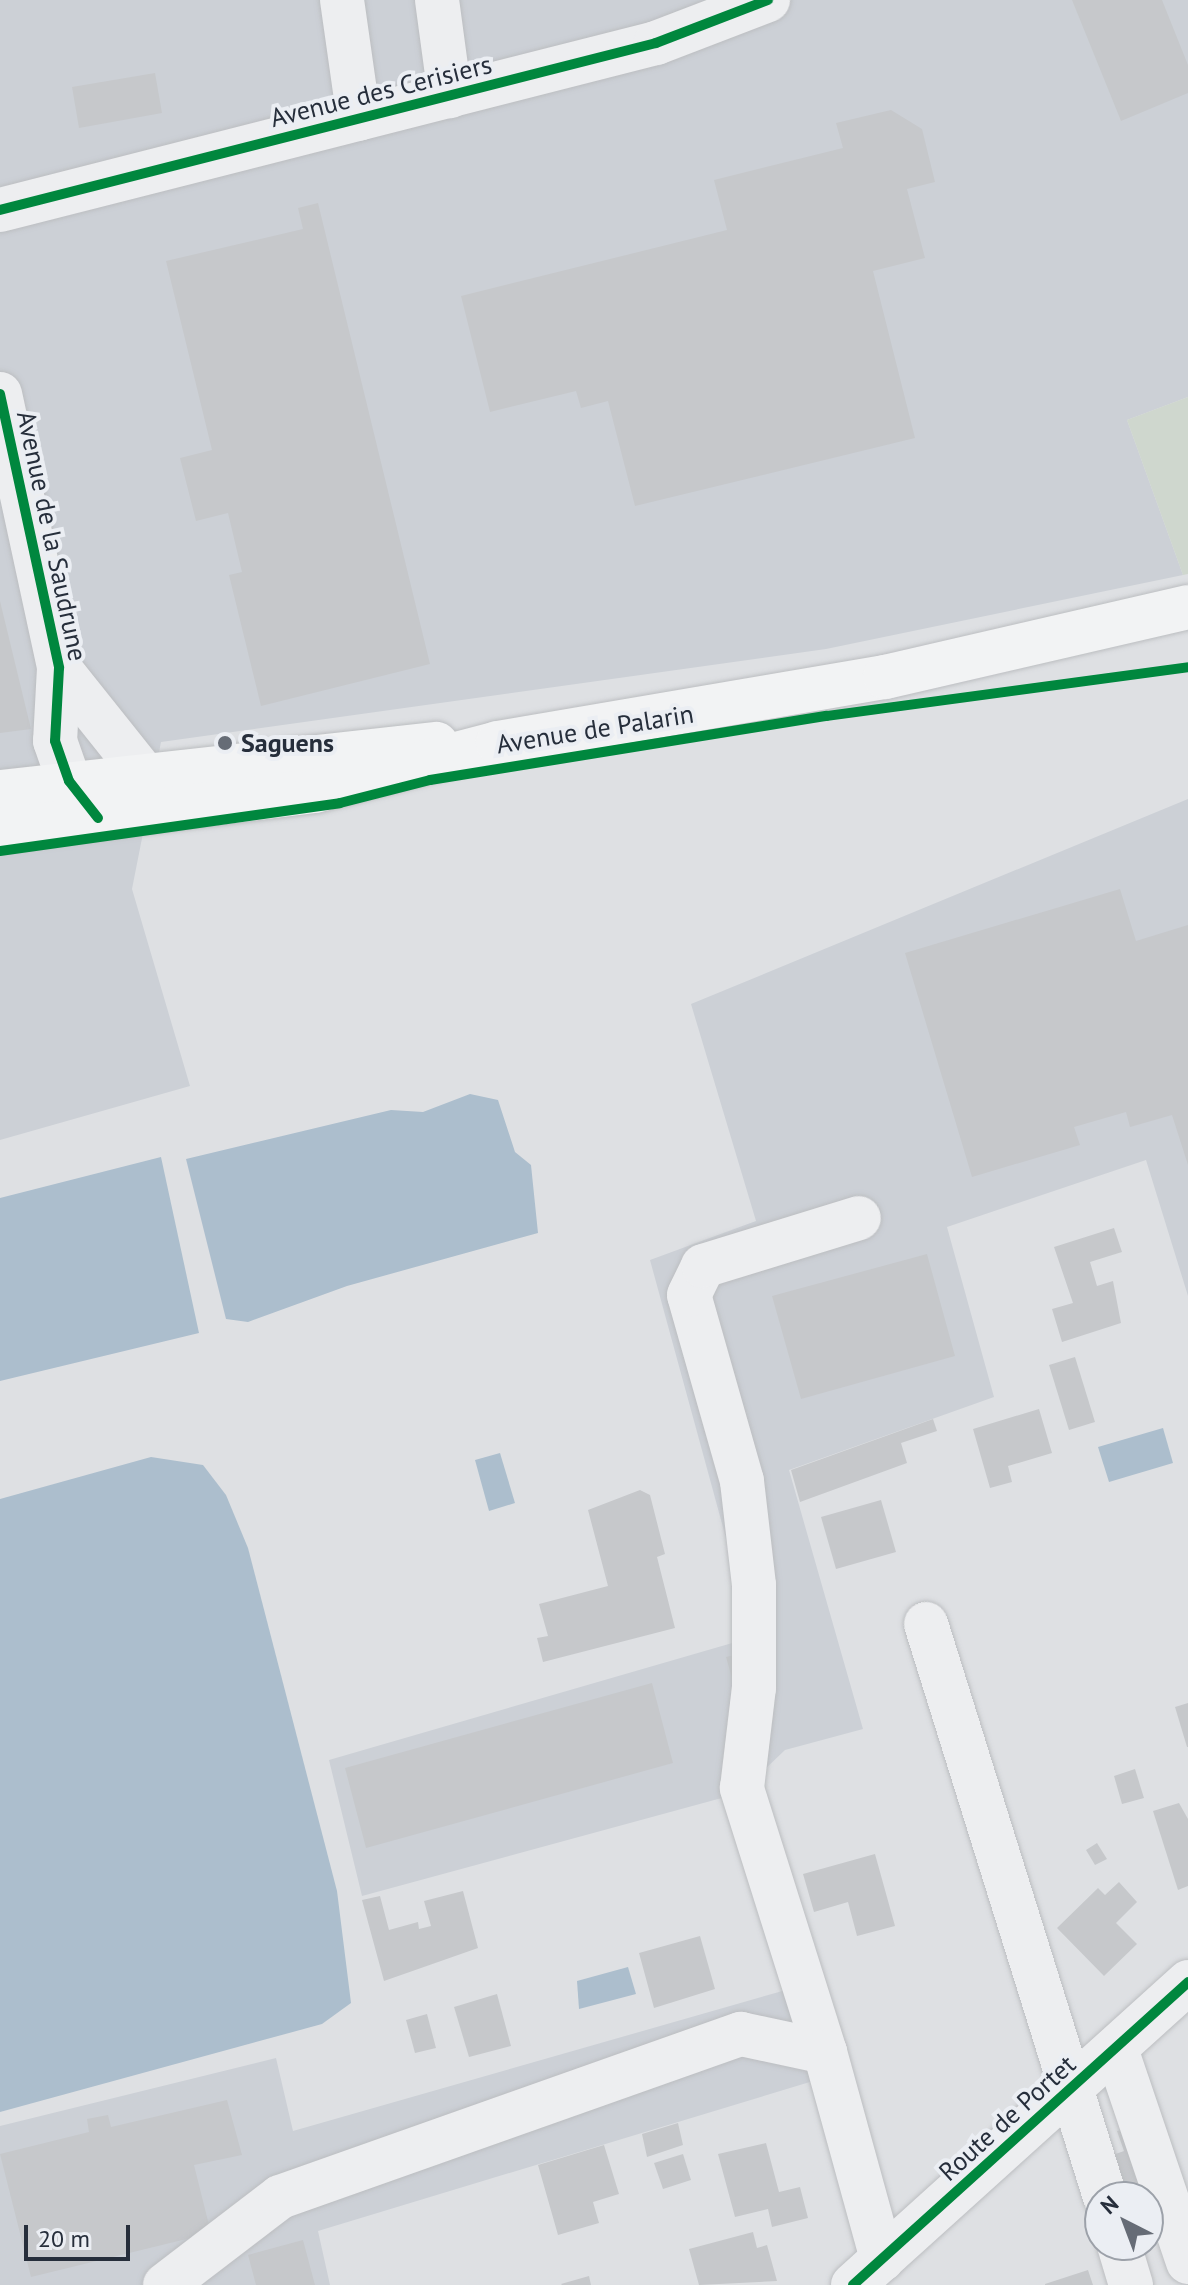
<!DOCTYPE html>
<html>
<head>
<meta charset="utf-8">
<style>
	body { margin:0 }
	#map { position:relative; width:1188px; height:2285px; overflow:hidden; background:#dee0e3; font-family:"PT Sans",sans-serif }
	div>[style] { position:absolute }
	.built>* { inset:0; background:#ccd0d6 }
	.green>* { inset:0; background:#cfd7ce }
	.water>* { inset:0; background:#acbecd }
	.building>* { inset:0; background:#c6c8cb }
	.roads { filter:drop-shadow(0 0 2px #bcbec1) drop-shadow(0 0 2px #bcbec1) }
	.minor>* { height:44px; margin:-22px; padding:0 22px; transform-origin:22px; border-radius:22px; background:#edeef0 }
	.major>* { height:44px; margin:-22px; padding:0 22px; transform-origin:22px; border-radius:22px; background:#f2f3f4 }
	.cycleway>* { height:10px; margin:-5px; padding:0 5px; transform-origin:5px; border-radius:5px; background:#00873e }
	.dots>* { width:22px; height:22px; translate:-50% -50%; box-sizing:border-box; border:4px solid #ebeef3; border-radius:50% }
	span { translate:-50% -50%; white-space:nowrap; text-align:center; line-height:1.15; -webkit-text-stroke:8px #ebeef3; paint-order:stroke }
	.street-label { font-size:26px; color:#262e3b }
	.poi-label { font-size:26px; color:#262e3b; font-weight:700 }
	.left { translate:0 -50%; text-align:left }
	.north { position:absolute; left:1084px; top:2181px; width:80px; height:80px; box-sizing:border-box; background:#ebeef3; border:2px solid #9ca1a9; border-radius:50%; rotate:318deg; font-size:22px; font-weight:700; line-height:32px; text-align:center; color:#262e3b }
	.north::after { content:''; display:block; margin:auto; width:28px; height:36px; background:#666c76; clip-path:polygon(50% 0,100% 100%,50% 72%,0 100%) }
	.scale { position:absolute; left:24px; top:2225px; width:106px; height:36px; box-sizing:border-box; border:4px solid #262e3b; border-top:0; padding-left:10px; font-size:24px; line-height:28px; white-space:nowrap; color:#262e3b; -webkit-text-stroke:6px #ebeef3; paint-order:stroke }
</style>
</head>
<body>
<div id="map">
	<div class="built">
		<i style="clip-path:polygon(0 0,1188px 0,1188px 397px,1127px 420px,1183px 575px,826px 649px,161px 742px,132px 889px,190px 1086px,0 1140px)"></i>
		<i style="clip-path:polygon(1188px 799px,1188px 1296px,1146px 1160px,947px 1227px,994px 1397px,789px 1470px,863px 1729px,785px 1750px,740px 1793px,362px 1896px,329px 1760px,753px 1637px,650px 1260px,756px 1221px,691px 1004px)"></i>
		<i style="clip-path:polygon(793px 1988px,823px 2078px,318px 2231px,330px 2285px,0 2285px,0 2126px,276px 2058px,293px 2131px)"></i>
	</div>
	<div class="green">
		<i style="clip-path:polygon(1188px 397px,1188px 574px,1183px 575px,1127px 420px)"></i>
	</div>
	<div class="water">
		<i style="clip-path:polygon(470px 1094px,498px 1100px,515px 1152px,531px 1165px,538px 1233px,347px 1286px,248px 1322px,226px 1319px,186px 1159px,391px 1110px,423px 1112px)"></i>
		<i style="clip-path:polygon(161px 1157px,199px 1333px,0 1381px,0 1198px)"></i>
		<i style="clip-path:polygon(1163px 1428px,1173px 1463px,1109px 1482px,1098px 1447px)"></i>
		<i style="clip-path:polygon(500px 1453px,515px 1503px,489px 1511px,475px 1460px)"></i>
		<i style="clip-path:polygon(151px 1457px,203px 1465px,226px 1495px,248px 1548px,337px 1891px,351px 2003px,322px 2024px,0 2112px,0 1499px)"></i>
		<i style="clip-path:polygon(628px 1967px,636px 1994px,579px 2009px,577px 1981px)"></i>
	</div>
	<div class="building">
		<i style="clip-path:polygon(1072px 0,1162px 0,1188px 65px,1188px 93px,1121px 121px)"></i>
		<i style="clip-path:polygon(155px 73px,162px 113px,79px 128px,72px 87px)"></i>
		<i style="clip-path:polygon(891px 110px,922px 129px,935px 182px,907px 189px,925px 258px,873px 271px,915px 438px,635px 506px,608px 401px,581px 408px,576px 391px,490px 412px,461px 296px,727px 230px,714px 180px,843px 148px,836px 123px)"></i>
		<i style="clip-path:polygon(318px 203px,430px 664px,261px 706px,229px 575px,242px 572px,228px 513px,196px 521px,180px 458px,212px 450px,166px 261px,303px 229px,298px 208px)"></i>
		<i style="clip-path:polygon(0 601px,31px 729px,0 733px)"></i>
		<i style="clip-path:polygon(1120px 889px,1136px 941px,1188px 925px,1188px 1165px,1172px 1115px,1130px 1127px,1126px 1112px,1074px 1127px,1080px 1145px,972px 1177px,905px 953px)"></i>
		<i style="clip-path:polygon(1114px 1228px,1122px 1252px,1090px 1262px,1097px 1286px,1113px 1281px,1121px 1323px,1062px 1342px,1052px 1309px,1073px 1303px,1054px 1247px)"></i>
		<i style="clip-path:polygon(927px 1254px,955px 1356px,801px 1399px,772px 1296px)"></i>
		<i style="clip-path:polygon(1075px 1357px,1095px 1422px,1069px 1430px,1049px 1365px)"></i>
		<i style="clip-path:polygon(1039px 1409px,1052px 1453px,1008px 1466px,1012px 1482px,990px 1488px,973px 1429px)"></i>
		<i style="clip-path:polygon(933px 1419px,937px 1431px,901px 1443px,907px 1463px,800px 1502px,791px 1470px)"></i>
		<i style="clip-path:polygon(640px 1490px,650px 1495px,665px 1554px,657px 1557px,675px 1628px,543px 1662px,537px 1638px,548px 1636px,539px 1604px,608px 1586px,588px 1510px)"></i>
		<i style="clip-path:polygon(881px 1500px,896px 1552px,836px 1569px,821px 1517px)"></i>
		<i style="clip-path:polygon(743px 1653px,732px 1678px,726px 1657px)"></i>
		<i style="clip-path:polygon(652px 1683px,673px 1763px,366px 1848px,345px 1768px)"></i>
		<i style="clip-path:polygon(1188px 1703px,1188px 1747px,1187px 1747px,1175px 1707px)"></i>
		<i style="clip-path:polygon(1135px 1769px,1144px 1798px,1122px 1804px,1114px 1776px)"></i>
		<i style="clip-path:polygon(1179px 1803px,1188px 1819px,1188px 1886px,1178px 1890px,1153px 1811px)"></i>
		<i style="clip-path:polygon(1097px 1843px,1107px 1859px,1095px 1865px,1086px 1850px)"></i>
		<i style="clip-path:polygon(875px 1854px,895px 1926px,857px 1936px,848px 1902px,814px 1912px,803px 1874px)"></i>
		<i style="clip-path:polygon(1119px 1882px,1137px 1902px,1116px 1923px,1137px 1944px,1104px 1976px,1057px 1928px,1098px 1888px,1105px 1895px)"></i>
		<i style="clip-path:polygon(463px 1891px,478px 1948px,384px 1981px,362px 1900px,380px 1896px,389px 1930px,418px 1922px,419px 1929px,431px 1926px,424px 1901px)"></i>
		<i style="clip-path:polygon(700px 1936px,715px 1989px,654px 2008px,639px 1953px)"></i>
		<i style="clip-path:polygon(497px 1994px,511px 2046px,469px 2057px,454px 2007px)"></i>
		<i style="clip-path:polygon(427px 2014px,436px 2048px,415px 2053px,406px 2020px)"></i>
		<i style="clip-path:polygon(227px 2100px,242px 2155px,194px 2165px,211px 2233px,31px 2277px,0 2154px,89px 2132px,87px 2119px,108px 2115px,111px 2127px)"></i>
		<i style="clip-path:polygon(678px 2123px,683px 2145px,647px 2157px,642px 2134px)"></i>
		<i style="clip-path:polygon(1136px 2126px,1148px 2197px,1116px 2197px,1104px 2158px,1124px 2151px,1117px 2131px)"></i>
		<i style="clip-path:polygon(766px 2143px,779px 2192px,800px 2187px,808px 2218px,772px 2227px,768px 2209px,735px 2217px,718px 2154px)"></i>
		<i style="clip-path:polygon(604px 2145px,619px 2194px,593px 2202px,599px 2223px,558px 2235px,538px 2165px)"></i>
		<i style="clip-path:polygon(683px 2154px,691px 2180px,663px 2189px,654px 2163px)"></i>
		<i style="clip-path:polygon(753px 2232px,757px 2248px,767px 2245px,777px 2281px,699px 2285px,689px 2249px)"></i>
		<i style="clip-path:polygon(303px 2240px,315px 2285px,256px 2285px,248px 2255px)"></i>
		<i style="clip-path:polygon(1088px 2270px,1093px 2285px,1045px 2285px,1045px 2284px)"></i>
		<i style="clip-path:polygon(589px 2276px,591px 2285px,562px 2285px,561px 2284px)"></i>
	</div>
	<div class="roads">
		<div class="minor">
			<i style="left:342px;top:0;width:120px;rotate:81.9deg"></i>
			<i style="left:437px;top:0;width:97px;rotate:82.3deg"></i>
			<i style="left:0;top:210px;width:677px;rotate:-14.28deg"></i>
			<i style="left:656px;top:43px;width:120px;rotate:-21deg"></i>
			<i style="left:0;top:394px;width:280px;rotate:77.8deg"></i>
			<i style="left:59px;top:668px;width:73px;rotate:93.1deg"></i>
			<i style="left:55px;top:741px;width:42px;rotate:70.7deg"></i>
			<i style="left:69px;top:781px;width:41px;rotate:52deg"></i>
			<i style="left:59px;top:668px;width:133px;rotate:51.4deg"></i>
			<i style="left:926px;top:1624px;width:600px;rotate:72.65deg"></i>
			<i style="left:1116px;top:2049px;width:225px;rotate:71.3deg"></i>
			<i style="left:825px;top:2052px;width:277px;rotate:-107.5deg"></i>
			<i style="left:742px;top:1788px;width:101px;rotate:-83.2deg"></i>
			<i style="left:754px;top:1688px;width:103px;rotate:-90deg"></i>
			<i style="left:754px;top:1585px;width:105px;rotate:-96.6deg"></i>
			<i style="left:742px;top:1481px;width:193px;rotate:-105.9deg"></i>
			<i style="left:689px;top:1295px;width:32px;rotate:-64deg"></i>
			<i style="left:703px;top:1266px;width:163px;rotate:-17.1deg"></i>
			<i style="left:1119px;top:2245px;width:42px;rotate:73.3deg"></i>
			<i style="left:165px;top:2285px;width:145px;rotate:-37.4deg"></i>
			<i style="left:280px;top:2197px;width:489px;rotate:-19.5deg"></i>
			<i style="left:741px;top:2034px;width:86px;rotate:12.1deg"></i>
			<i style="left:825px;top:2052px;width:215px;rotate:74.6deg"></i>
			<i style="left:853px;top:2285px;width:452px;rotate:-42.1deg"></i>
		</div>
		<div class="major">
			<i style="left:0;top:792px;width:439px;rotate:-6.3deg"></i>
			<i style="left:0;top:830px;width:317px;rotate:-7.1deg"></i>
			<i style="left:315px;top:791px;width:189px;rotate:-14.7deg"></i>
			<i style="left:498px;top:743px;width:393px;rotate:-9.7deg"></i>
			<i style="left:885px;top:677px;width:311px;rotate:-13deg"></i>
		</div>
	</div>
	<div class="cycleway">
		<i style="left:0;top:210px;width:677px;rotate:-14.28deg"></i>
		<i style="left:656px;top:43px;width:120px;rotate:-21deg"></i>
		<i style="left:0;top:394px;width:280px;rotate:77.8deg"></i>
		<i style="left:59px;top:668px;width:73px;rotate:93.1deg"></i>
		<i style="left:55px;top:741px;width:42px;rotate:70.7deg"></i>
		<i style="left:69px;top:781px;width:47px;rotate:51.9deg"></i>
		<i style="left:0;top:851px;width:343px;rotate:-8deg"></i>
		<i style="left:340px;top:803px;width:93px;rotate:-14.3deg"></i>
		<i style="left:430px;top:780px;width:402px;rotate:-9.2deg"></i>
		<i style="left:827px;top:716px;width:364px;rotate:-7.7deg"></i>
		<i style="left:853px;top:2285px;width:452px;rotate:-42.1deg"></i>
	</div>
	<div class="dots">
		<i style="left:225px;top:743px;background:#666c76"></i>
	</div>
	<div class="street-label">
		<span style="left:381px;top:91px;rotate:-14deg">Avenue des Cerisiers</span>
		<span style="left:52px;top:536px;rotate:78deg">Avenue de la Saudrune</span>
		<span style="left:595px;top:729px;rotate:-9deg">Avenue de Palarin</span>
		<span style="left:1007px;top:2118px;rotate:-42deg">Route de Portet</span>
	</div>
	<div class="poi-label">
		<span class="left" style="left:241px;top:743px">Saguens</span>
	</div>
	<div class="north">N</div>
	<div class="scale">20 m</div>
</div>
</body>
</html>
